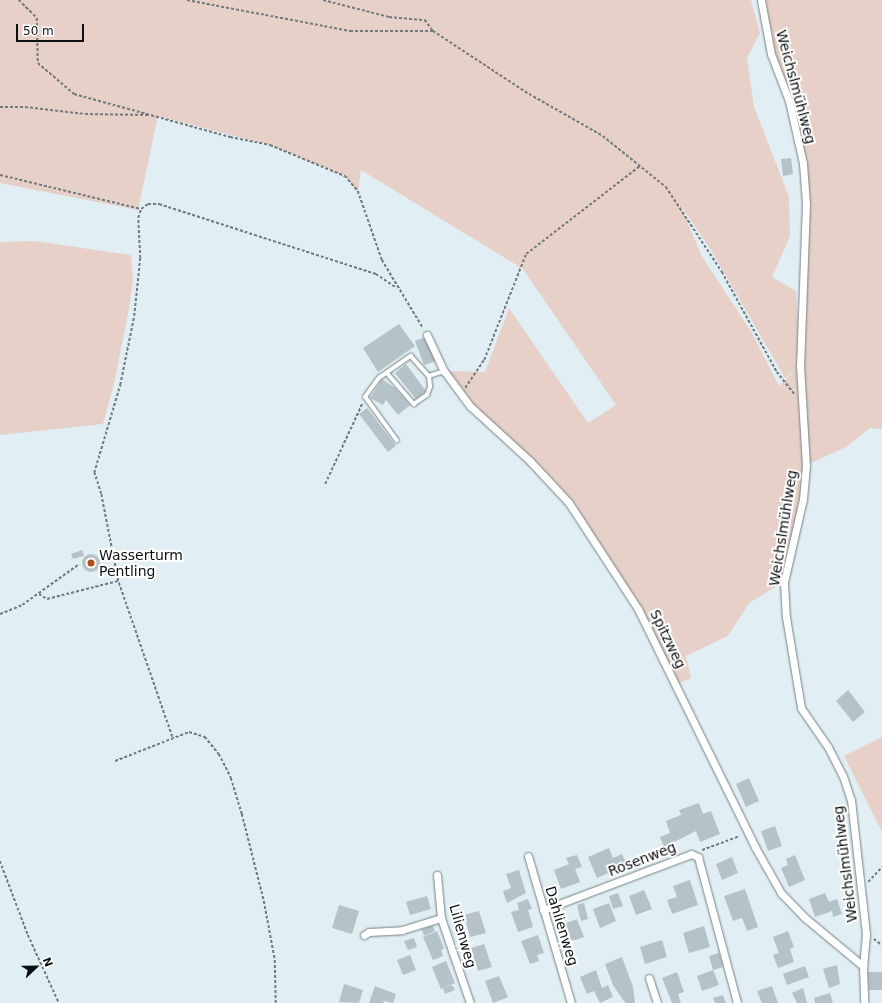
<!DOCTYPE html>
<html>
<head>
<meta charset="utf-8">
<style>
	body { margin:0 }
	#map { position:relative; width:882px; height:1003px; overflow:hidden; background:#e1eff4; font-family:"DejaVu Sans",sans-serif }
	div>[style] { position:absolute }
	.green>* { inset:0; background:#e6d0c7 }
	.building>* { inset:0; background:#b5c2c7 }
	.round { border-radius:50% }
	.path>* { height:1.5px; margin-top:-0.75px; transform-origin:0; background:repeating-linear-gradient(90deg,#727a7e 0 3px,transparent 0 5px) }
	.roads { filter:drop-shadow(0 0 1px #758186) drop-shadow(0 0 1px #758186) }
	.lane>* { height:3.5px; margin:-1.75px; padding:0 1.75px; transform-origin:1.75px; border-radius:1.75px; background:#fff }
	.street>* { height:7px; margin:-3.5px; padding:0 3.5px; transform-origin:3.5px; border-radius:3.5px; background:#fff }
	.dots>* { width:11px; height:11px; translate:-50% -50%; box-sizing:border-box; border:2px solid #fff; border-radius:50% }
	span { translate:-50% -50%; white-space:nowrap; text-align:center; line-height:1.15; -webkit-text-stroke:4px #fff; paint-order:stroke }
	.street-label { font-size:14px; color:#0c1012 }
	.poi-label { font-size:14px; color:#0c1012 }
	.left { translate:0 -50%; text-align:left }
	.north { position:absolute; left:16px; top:947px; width:40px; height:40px; -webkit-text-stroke:3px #fff; paint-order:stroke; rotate:68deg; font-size:11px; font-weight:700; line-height:16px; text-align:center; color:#0c1012 }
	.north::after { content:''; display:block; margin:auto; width:14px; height:18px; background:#0c1012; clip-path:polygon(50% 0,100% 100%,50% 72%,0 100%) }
	.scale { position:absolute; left:16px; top:24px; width:68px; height:18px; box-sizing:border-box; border:2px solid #0c1012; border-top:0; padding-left:5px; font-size:12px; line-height:14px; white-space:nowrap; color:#0c1012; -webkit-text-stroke:3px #fff; paint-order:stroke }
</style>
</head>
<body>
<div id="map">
	<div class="green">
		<i style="clip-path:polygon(evenodd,0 0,751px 0,760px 33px,747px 58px,754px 107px,789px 197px,790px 236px,772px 277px,796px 291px,800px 360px,803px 314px,803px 163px,789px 101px,771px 54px,761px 0,882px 0,882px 429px,870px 428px,846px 447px,806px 465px,784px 582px,749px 603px,728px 636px,686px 656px,691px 678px,676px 685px,638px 609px,569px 503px,470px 406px,444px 371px,485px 372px,509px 308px,588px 423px,616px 405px,523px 269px,361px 170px,358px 191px,345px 176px,270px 145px,158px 116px,138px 210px,0 183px,0 0,681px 206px,711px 250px,785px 378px,796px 369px,779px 386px,752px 333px,701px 255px,681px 206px)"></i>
		<i style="clip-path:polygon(34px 241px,131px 255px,133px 280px,128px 314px,114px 384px,103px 424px,0 435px,0 242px)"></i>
		<i style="clip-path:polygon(882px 737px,882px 832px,844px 756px)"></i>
	</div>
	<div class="building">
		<i style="clip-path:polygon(791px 158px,793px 174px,783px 176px,781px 159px)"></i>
		<i style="clip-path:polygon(399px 324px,415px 346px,378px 372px,363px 348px)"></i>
		<i style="clip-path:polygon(426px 337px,436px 361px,424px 365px,415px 341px)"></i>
		<i style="clip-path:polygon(406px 364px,426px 391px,416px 399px,395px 373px)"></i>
		<i style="clip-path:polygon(382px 379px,395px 388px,410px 405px,398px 415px,386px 400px,383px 405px,370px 398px)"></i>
		<i style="clip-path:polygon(367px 408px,396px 446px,388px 452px,359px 414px)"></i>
		<i style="clip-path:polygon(82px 550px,84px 556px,73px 559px,71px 554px)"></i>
		<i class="round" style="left:82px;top:554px;width:18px;height:18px"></i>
		<i style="clip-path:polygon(848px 690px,865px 712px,853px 722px,836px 701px)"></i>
		<i style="clip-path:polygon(749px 778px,759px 801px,746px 807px,736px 784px)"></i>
		<i style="clip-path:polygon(699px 803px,703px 814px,711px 811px,720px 834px,700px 842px,696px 831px,664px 847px,660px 837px,670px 833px,666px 821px,681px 815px,679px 810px)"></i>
		<i style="clip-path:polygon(775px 826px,782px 846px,768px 851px,761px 831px)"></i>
		<i style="clip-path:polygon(609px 848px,613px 858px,622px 854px,627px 865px,597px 878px,588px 857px)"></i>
		<i style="clip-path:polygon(577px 855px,582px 867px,575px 869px,580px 882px,561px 889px,554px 870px,569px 864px,566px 858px)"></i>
		<i style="clip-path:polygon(795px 855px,805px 880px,789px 887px,781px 868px,788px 865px,786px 859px)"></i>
		<i style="clip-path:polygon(732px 857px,738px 873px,722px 880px,716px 864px)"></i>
		<i style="clip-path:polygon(519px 870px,526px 893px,507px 903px,503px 891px,511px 888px,506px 874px)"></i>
		<i style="clip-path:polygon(690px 880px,698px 905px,672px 914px,667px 900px,677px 897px,673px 886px)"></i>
		<i style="clip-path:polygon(745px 889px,758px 927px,747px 931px,742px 918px,733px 921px,724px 896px)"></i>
		<i style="clip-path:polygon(644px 890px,652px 909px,636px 915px,629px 896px)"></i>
		<i style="clip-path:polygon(618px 893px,623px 906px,613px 909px,609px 896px)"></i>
		<i style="clip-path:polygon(825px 893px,829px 902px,837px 899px,842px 914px,833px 917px,832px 911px,815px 917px,809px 899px)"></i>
		<i style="clip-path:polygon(427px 896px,431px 909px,410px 915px,406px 902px)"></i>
		<i style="clip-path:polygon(528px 899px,532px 909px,528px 910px,533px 927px,518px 932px,511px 912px,519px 910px,517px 903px)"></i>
		<i style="clip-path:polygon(584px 903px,588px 919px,581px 921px,577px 905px)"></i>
		<i style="clip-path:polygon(609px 903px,616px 921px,600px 928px,593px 909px)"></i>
		<i style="clip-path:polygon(339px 905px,359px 911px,352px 934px,332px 928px)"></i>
		<i style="clip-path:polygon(479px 911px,486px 933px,470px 937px,464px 915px)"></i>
		<i style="clip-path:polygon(577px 919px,584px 937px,567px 943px,560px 925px)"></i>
		<i style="clip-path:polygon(432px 925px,435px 931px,424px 936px,422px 930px)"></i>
		<i style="clip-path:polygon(704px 926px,710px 947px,689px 953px,683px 933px)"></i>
		<i style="clip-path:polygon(437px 931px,444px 948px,441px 950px,443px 956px,433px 960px,423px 937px)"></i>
		<i style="clip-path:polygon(788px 931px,794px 947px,790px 949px,794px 962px,778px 968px,773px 955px,779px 953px,773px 937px)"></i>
		<i style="clip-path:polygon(538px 935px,544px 953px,537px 955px,539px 961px,530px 964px,521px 941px)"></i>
		<i style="clip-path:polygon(414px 938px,417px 947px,408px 950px,404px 941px)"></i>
		<i style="clip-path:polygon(662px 940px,667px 957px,645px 964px,640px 947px)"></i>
		<i style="clip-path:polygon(484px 944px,492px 967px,478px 971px,471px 948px)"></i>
		<i style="clip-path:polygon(719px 953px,723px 967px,713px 970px,709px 956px)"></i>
		<i style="clip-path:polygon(410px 955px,416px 970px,403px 975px,397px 960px)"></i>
		<i style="clip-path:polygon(622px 957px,633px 987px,635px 1003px,626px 1003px,623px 1000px,613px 985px,605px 964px)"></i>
		<i style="clip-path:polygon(446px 961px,455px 983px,441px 989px,432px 967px)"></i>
		<i style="clip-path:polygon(837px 965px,840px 984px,829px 988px,823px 969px)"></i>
		<i style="clip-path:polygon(805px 966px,809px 977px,787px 985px,783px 974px)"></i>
		<i style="clip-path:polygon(596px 970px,602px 988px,608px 985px,613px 997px,600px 1003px,594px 991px,587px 994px,580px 977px)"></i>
		<i style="clip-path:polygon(713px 970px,719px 985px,702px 991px,697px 976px)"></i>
		<i style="clip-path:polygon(677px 972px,684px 992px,678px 994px,681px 1003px,672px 1003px,662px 978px)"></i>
		<i style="clip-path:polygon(868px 972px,882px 972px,882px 990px,869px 990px)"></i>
		<i style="clip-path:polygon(499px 976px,508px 997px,493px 1003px,485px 981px)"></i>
		<i style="clip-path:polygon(344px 984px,363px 990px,359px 1003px,339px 1002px)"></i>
		<i style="clip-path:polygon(452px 985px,455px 990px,445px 994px,443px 988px)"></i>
		<i style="clip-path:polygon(375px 986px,396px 994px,393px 1003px,384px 1001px,383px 1003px,369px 1003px)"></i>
		<i style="clip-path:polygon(772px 986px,778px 1003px,762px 1003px,757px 991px)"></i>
		<i style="clip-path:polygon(803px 988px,807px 1003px,797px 1003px,792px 993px)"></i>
		<i style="clip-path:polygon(830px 993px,833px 1003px,815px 1003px,814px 998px)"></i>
		<i style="clip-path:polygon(723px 995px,726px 1003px,715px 1003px,713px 998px)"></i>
	</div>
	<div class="path">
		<i style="left:19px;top:0;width:25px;rotate:45deg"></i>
		<i style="left:37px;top:18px;width:45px;rotate:88.7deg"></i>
		<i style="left:38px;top:63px;width:48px;rotate:40.7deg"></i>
		<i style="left:74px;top:94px;width:162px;rotate:15.4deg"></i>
		<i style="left:230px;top:137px;width:41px;rotate:11.3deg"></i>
		<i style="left:270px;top:145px;width:81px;rotate:22.5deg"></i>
		<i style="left:345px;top:176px;width:20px;rotate:49deg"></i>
		<i style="left:358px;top:191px;width:73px;rotate:70.8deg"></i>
		<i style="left:382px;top:260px;width:79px;rotate:58.9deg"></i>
		<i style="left:187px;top:0;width:166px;rotate:10.8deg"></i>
		<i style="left:350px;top:31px;width:83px"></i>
		<i style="left:433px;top:31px;width:115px;rotate:33.3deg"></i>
		<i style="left:529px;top:94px;width:85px;rotate:29.6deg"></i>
		<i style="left:603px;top:136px;width:81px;rotate:39deg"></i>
		<i style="left:666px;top:187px;width:102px;rotate:56.6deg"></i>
		<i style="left:722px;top:272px;width:114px;rotate:61.2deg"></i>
		<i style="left:777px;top:372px;width:28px;rotate:52deg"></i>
		<i style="left:323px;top:0;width:68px;rotate:14.4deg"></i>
		<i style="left:389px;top:17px;width:36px;rotate:5deg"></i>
		<i style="left:425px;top:20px;width:14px;rotate:54deg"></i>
		<i style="left:0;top:107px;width:25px"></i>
		<i style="left:25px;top:107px;width:60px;rotate:6.7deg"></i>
		<i style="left:85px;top:114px;width:64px;rotate:0.9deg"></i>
		<i style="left:0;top:175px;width:145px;rotate:13.6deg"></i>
		<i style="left:465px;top:388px;width:34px;rotate:-56deg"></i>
		<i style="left:484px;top:360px;width:114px;rotate:-68.4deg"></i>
		<i style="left:526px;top:254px;width:144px;rotate:-37.7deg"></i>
		<i style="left:325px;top:484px;width:88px;rotate:-65.2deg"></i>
		<i style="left:39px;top:594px;width:9px;rotate:32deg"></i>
		<i style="left:47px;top:599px;width:73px;rotate:-14.2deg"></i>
		<i style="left:0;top:614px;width:24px;rotate:-22deg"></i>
		<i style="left:22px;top:605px;width:70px;rotate:-35.7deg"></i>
		<i style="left:172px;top:737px;width:165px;rotate:-109.1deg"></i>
		<i style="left:118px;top:581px;width:89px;rotate:-101.1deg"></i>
		<i style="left:101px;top:494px;width:22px;rotate:-108deg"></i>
		<i style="left:94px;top:473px;width:92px;rotate:-73.5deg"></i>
		<i style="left:120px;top:385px;width:70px;rotate:-78.5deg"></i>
		<i style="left:134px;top:316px;width:58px;rotate:-84.1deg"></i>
		<i style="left:140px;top:258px;width:40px;rotate:-92.9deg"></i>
		<i style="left:138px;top:218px;width:9px;rotate:-72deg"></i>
		<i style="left:141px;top:209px;width:9px;rotate:-36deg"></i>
		<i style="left:148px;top:204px;width:11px"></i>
		<i style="left:159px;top:204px;width:228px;rotate:17.9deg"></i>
		<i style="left:376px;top:274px;width:25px;rotate:34deg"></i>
		<i style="left:115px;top:761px;width:79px;rotate:-21.4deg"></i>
		<i style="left:189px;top:732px;width:17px;rotate:17deg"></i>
		<i style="left:205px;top:737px;width:22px;rotate:51deg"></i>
		<i style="left:219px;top:754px;width:27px;rotate:63deg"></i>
		<i style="left:231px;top:778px;width:38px;rotate:73deg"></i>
		<i style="left:242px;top:814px;width:90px;rotate:75.8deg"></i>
		<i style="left:264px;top:901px;width:60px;rotate:79.4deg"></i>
		<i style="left:275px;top:960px;width:43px;rotate:88.7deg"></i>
		<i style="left:702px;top:850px;width:40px;rotate:-20.2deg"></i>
		<i style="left:0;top:861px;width:79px;rotate:69.3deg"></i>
		<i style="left:28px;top:935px;width:75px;rotate:65.5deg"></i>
		<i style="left:868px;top:882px;width:21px;rotate:-47deg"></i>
		<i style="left:874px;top:939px;width:10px;rotate:37deg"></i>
	</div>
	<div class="roads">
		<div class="lane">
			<i style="left:388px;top:374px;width:40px;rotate:49deg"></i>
			<i style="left:414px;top:404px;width:16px;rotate:-35deg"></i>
			<i style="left:427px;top:395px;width:9px;rotate:-69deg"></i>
			<i style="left:430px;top:387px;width:11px;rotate:-95deg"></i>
			<i style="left:429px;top:376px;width:16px;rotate:-18deg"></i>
			<i style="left:397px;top:441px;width:54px;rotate:-126deg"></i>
			<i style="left:365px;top:397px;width:24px;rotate:-54deg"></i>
			<i style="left:379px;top:378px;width:39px;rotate:-35deg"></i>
			<i style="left:411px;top:356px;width:27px;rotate:48deg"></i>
		</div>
		<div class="street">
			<i style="left:761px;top:0;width:55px;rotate:79.5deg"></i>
			<i style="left:771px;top:54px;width:50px;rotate:69deg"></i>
			<i style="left:789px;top:101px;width:64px;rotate:77.3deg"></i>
			<i style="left:803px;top:163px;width:41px;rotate:85.8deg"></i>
			<i style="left:806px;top:204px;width:161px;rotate:92.1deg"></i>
			<i style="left:800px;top:365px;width:100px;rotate:86.6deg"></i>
			<i style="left:806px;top:465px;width:34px;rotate:95deg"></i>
			<i style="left:803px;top:499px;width:85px;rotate:102.9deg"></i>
			<i style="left:784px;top:582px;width:35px;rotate:87deg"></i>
			<i style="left:786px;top:617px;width:92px;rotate:80.6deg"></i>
			<i style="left:801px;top:708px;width:47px;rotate:55.3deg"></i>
			<i style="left:828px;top:747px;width:33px;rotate:63deg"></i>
			<i style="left:843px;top:776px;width:25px;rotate:72deg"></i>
			<i style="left:851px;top:800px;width:135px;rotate:83.6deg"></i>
			<i style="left:866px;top:934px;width:32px;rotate:95deg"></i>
			<i style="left:863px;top:966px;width:37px;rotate:88deg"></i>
			<i style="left:427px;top:335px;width:40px;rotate:65deg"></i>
			<i style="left:444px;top:371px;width:44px;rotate:53.4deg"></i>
			<i style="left:470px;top:406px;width:81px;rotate:42.5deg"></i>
			<i style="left:530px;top:461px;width:57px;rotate:47.1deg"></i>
			<i style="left:569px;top:503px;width:126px;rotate:56.9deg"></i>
			<i style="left:638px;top:609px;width:265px;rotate:63.8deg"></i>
			<i style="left:755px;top:847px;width:53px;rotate:60.5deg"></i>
			<i style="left:781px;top:893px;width:33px;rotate:46deg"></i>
			<i style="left:804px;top:917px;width:77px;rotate:39.7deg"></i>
			<i style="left:528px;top:856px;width:153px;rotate:73.7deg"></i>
			<i style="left:437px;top:875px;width:43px;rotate:84.7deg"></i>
			<i style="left:441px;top:918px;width:90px;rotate:71.2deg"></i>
			<i style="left:543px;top:910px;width:158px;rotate:-20.7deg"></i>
			<i style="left:691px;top:854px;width:8px;rotate:23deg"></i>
			<i style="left:698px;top:857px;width:151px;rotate:75deg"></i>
			<i style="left:364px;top:935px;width:6px;rotate:-31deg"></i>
			<i style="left:369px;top:932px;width:33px;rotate:-3deg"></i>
			<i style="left:402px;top:930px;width:41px;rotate:-17.1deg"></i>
			<i style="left:649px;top:978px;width:26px;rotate:72deg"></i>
		</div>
	</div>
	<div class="dots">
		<i style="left:91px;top:563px;background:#b14e17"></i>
	</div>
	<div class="street-label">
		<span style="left:796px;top:87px;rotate:75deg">Weichslmühlweg</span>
		<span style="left:783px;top:528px;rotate:-81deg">Weichslmühlweg</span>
		<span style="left:668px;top:639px;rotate:64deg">Spitzweg</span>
		<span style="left:642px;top:859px;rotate:-21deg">Rosenweg</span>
		<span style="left:845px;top:864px;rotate:-97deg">Weichslmühlweg</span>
		<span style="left:562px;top:926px;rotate:73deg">Dahlienweg</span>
		<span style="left:463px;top:936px;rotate:74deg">Lilienweg</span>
	</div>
	<div class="poi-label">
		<span class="left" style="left:99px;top:563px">Wasserturm<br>Pentling</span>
	</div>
	<div class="north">N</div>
	<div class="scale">50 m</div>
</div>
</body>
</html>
